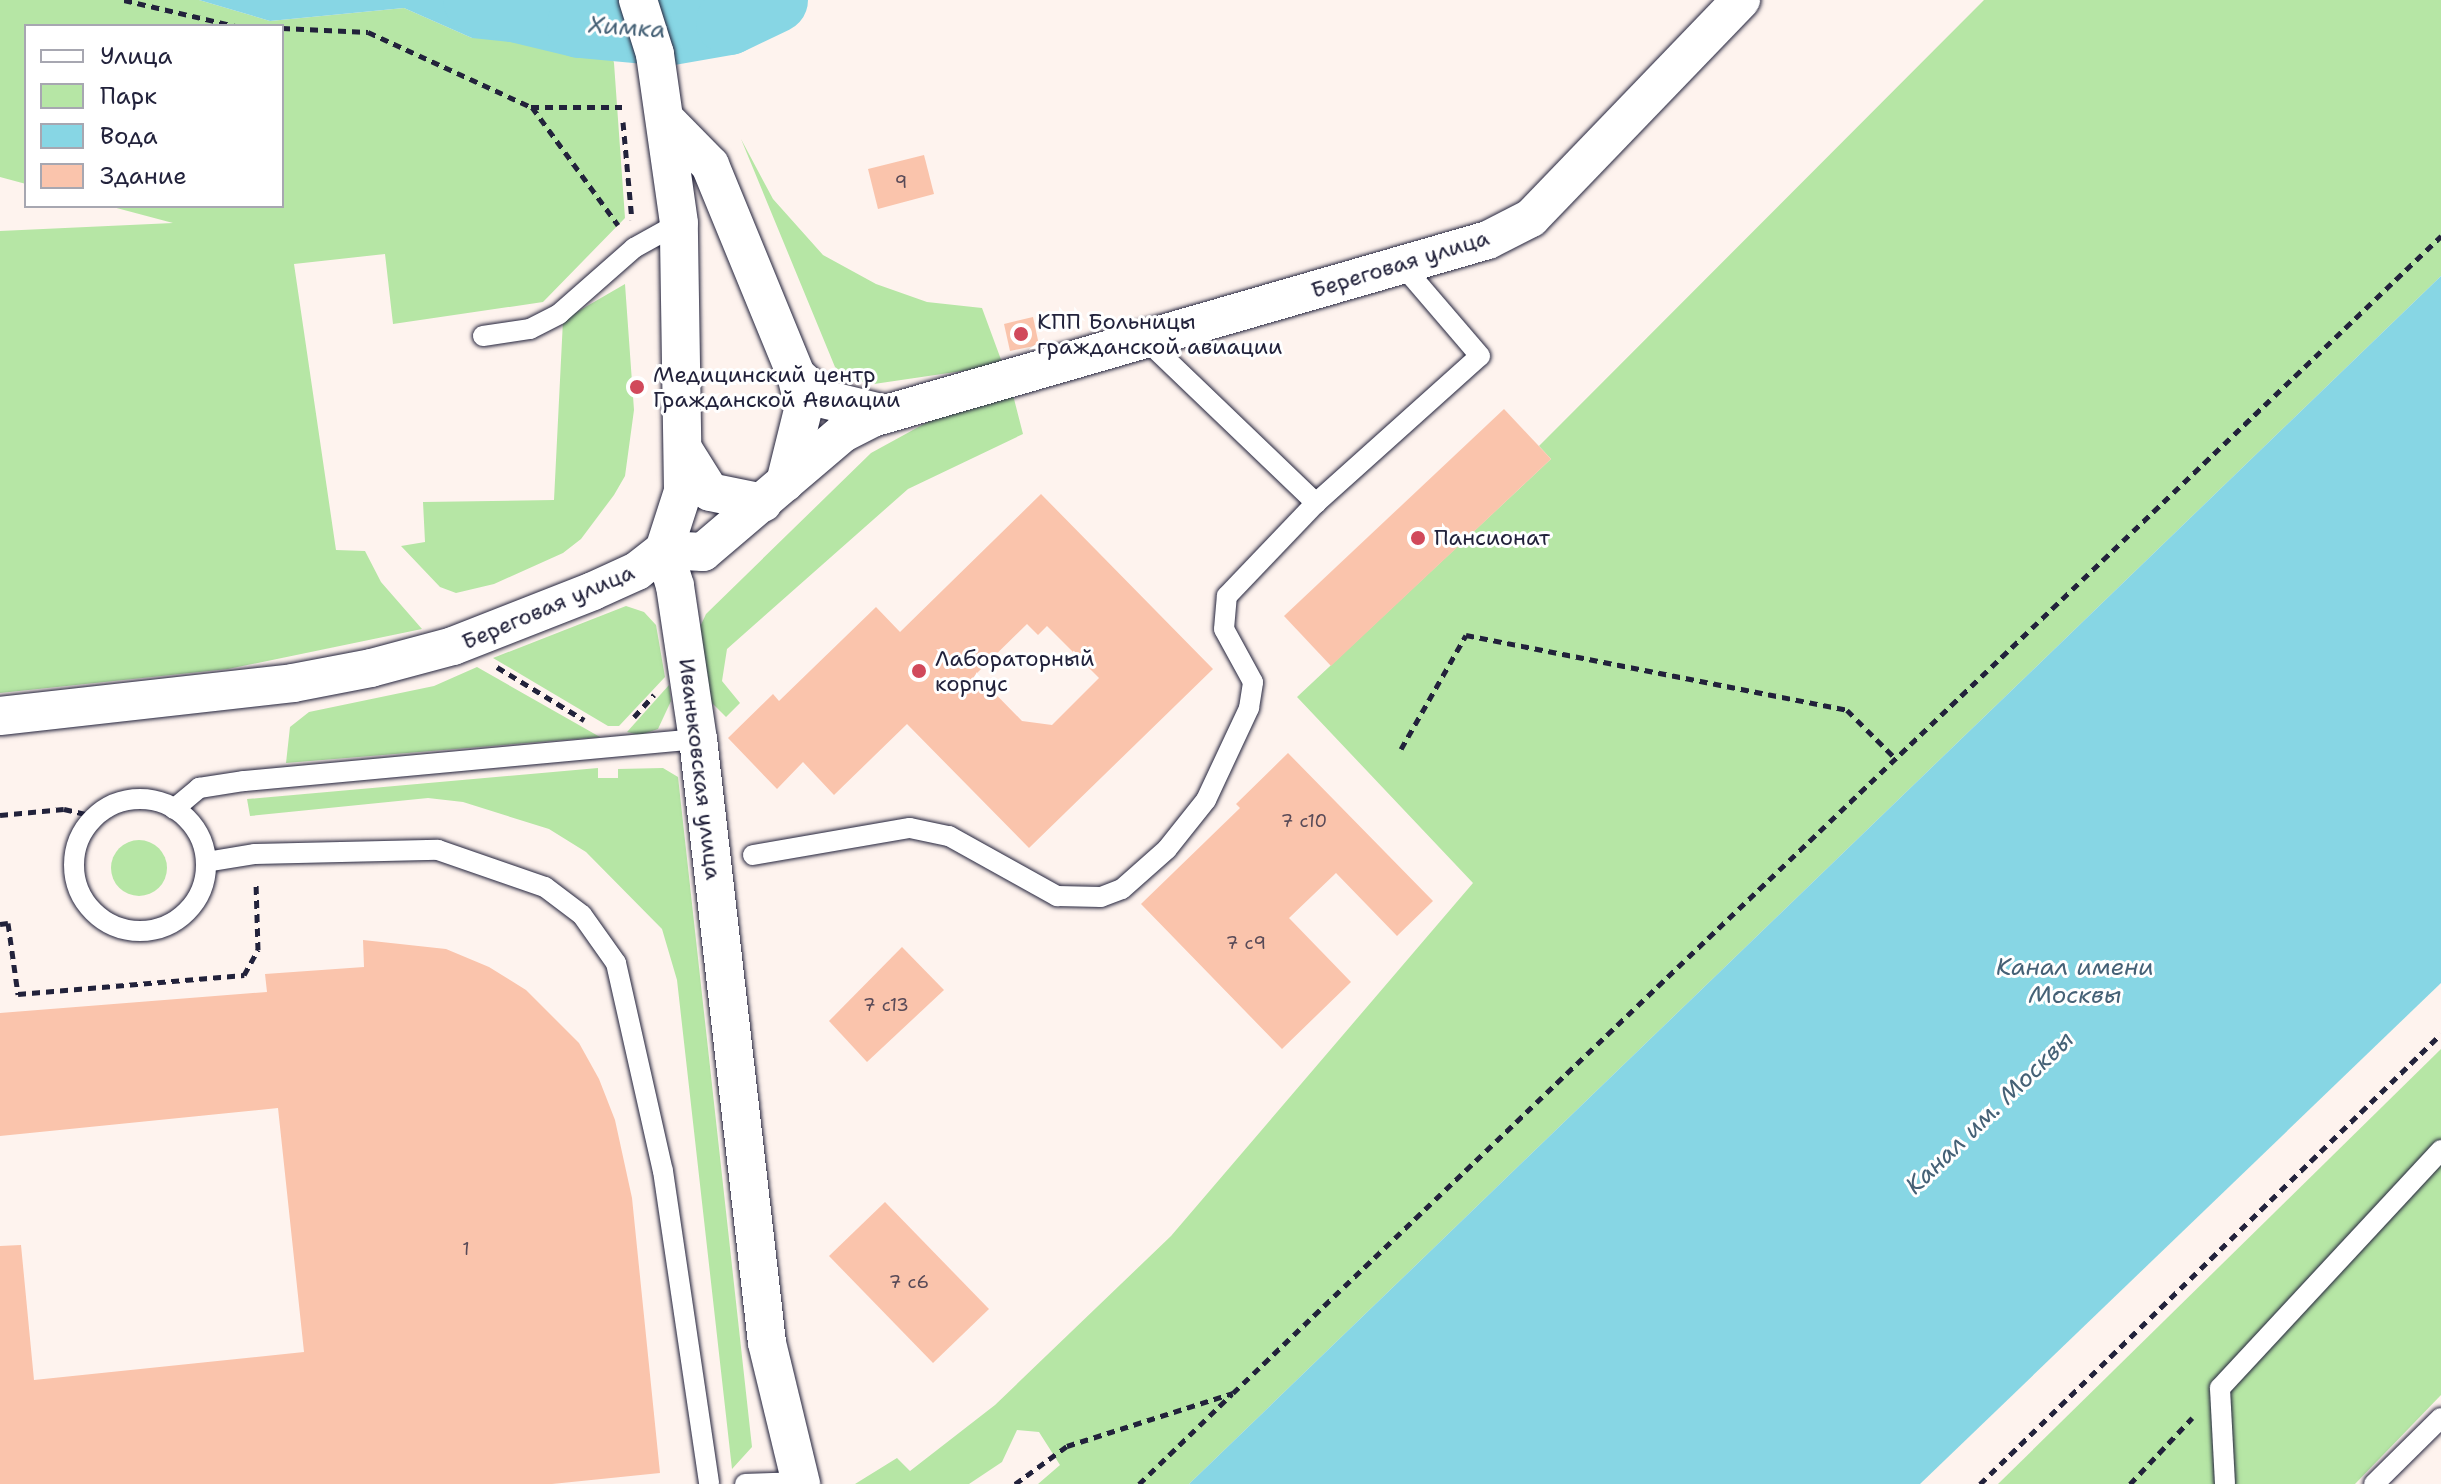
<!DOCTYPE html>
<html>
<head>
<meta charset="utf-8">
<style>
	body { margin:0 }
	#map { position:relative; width:2441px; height:1484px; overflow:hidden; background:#fef3ee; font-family:"Shantell Sans",sans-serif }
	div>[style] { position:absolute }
	.green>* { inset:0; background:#b6e6a5 }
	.round { border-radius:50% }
	.water>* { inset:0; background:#87d6e4 }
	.river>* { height:66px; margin:-33px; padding:0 33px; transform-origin:33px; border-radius:33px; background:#87d6e4 }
	.building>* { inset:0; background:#fac4ac }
	.path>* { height:5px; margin-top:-2.5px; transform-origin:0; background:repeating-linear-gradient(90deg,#22223b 0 8px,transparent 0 14px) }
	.roads { filter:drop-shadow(0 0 2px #22223b) drop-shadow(0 0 2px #22223b) }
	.lane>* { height:20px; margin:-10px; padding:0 10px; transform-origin:10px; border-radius:10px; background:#fff }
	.lane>.ring { margin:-10px; padding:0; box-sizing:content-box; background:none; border:20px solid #fff; border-radius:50% }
	.street>* { height:38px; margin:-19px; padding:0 19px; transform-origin:19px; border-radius:19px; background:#fff }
	.dots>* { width:22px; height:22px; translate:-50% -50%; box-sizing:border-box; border:4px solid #fff; border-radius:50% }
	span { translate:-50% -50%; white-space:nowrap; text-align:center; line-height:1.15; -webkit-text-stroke:6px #fff; paint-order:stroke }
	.number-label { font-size:18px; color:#584a57 }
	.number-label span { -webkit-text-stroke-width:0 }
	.street-label { font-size:22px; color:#22223b }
	.poi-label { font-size:22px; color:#22223b }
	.left { translate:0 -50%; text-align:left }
	.water-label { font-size:24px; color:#456176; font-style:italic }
	.legend { position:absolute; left:24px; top:24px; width:260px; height:184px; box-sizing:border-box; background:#fff; border:2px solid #a7a7b1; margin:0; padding:10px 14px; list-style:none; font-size:24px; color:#22223b }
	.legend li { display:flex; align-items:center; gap:16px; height:40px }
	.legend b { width:40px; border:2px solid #a7a7b1 }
</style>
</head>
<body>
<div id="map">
	<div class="green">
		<i style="clip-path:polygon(0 0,199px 0,270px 21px,404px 8px,472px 38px,578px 6px,567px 0,598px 0,614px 63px,625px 218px,543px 302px,393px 324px,385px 254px,294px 264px,336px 550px,365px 551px,381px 582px,422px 629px,228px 669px,0 693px,0 231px,173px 223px,109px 206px,282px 206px,282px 26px,26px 26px,26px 184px,0 177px)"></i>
		<i style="clip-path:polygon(1984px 0,2441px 0,2441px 276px,1189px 1484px,1038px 1484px,1060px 1465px,1039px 1432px,1017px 1430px,1002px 1462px,969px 1484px,855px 1484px,897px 1458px,910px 1471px,995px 1405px,1171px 1236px,1473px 883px,1297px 697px,1551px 459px,1539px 446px)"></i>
		<i style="clip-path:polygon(741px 139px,773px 199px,823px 255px,876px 284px,927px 302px,982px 308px,1003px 365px,874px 384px,853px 380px,835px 367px)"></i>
		<i style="clip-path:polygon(625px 284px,634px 410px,625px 476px,614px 495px,581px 539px,563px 553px,494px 584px,456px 593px,440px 587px,401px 546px,425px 542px,423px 502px,554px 500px,563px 320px)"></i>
		<i style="clip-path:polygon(1013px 395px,1023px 434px,908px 489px,727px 649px,722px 681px,740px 703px,726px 717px,703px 694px,698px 631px,706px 614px,871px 453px,933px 419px)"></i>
		<i style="clip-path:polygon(626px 606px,644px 612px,656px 625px,665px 677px,619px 726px,608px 726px,493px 658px)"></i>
		<i style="clip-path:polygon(477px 667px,600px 737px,286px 763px,290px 727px,309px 712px,434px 686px)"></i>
		<i style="clip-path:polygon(669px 685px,671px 701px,658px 729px,640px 735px,627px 732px)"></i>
		<i style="clip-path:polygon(598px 768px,598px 778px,618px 778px,618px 769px,663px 768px,678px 777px,752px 1447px,732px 1469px,677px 980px,662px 929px,586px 852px,549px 829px,463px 802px,428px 798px,250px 816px,247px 799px)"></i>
		<i class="round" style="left:111px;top:840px;width:56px;height:56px"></i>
		<i style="clip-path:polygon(2441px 1049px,2441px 1395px,2355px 1484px,1998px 1484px)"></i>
	</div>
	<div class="water">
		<i style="clip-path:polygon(199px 0,567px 0,578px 5px,581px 43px,557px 47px,472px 38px,404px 8px,270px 21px)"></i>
		<i style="clip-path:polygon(2441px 276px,2441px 983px,1920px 1484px,1189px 1484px)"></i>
	</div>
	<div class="river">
		<i style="left:476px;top:0;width:107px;rotate:13.5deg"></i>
		<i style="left:580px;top:25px;width:86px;rotate:5.3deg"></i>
		<i style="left:666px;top:33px;width:64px;rotate:-9.9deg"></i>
		<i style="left:729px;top:22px;width:51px;rotate:-25.6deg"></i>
	</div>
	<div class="building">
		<i style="clip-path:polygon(924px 155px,934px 194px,878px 209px,868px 169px)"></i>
		<i style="clip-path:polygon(1033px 317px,1039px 345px,1010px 351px,1004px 324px)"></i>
		<i style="clip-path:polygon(1504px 409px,1551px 459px,1331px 666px,1284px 616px)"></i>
		<i style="clip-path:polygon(evenodd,1041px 494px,1213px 669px,1029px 848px,907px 724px,834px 795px,803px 762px,777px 789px,728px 738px,773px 694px,779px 701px,876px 607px,900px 632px,1041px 494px,1027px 624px,1038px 635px,1047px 626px,1099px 678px,1052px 725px,1022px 721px,976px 674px,1027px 624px)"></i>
		<i style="clip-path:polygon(1288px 753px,1433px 901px,1397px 936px,1336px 873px,1289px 918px,1351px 982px,1282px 1049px,1141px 904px,1240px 808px,1236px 804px)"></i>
		<i style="clip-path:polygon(363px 940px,446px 949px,489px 967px,526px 990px,579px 1043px,599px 1079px,615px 1120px,632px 1198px,660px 1473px,552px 1484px,0 1484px,0 1246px,21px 1245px,34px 1380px,304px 1352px,278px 1108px,0 1136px,0 1013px,267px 992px,265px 974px,364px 967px)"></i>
		<i style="clip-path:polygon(902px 947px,944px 990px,867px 1062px,829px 1021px)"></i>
		<i style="clip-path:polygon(885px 1202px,989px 1309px,933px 1363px,829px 1256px)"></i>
	</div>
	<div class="path">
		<i style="left:124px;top:0;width:115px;rotate:13.1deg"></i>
		<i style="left:282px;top:28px;width:86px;rotate:2.7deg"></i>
		<i style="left:368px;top:32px;width:179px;rotate:24.7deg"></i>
		<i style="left:531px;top:107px;width:91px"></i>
		<i style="left:532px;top:107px;width:146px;rotate:53.9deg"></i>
		<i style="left:623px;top:122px;width:98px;rotate:84.8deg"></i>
		<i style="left:497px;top:667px;width:102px;rotate:31.3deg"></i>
		<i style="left:634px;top:717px;width:30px;rotate:-48deg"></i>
		<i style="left:1401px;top:749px;width:131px;rotate:-60.3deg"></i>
		<i style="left:1466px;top:635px;width:388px;rotate:11.1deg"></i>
		<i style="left:1847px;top:710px;width:69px;rotate:45deg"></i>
		<i style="left:0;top:815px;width:64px;rotate:-5.4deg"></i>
		<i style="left:64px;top:809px;width:32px;rotate:13deg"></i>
		<i style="left:0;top:924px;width:8px;rotate:-7deg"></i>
		<i style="left:8px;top:923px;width:72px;rotate:82deg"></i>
		<i style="left:18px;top:994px;width:227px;rotate:-4.8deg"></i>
		<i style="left:244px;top:975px;width:29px;rotate:-61deg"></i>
		<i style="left:258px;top:950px;width:67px;rotate:-91.7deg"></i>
		<i style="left:1015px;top:1484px;width:64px;rotate:-36.2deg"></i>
		<i style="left:1067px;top:1446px;width:174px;rotate:-17.7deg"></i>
		<i style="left:1233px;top:1393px;width:1673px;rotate:-43.76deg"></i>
		<i style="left:1139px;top:1484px;width:129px;rotate:-44.1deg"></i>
		<i style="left:1980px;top:1484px;width:644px;rotate:-44.31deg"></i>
		<i style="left:2130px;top:1484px;width:91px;rotate:-46.8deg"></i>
	</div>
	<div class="roads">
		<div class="lane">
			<i style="left:483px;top:336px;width:48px;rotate:-8.5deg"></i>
			<i style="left:530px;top:329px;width:33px;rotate:-27deg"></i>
			<i style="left:559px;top:314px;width:100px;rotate:-41.3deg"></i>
			<i style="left:634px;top:248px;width:51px;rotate:-29.1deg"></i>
			<i style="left:1146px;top:340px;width:236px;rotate:43.8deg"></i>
			<i style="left:1316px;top:503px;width:220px;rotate:-41.9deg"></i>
			<i style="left:1480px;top:356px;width:120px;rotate:-130.6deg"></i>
			<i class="ring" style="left:74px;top:799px;width:112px;height:112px"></i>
			<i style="left:174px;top:809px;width:33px;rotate:-40deg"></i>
			<i style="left:199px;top:788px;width:46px;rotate:-8.8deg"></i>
			<i style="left:244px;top:781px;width:456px;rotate:-5.3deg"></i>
			<i style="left:753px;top:855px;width:159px;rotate:-9.8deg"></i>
			<i style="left:910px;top:828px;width:40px;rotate:12deg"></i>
			<i style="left:949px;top:836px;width:124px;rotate:29.1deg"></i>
			<i style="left:1057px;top:896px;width:44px;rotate:1.3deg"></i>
			<i style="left:1101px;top:897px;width:22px;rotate:-21deg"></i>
			<i style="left:1122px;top:889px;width:60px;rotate:-41.6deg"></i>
			<i style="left:1167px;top:849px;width:63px;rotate:-51.5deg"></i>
			<i style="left:1206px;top:800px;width:102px;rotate:-64.9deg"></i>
			<i style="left:1249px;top:708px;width:26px;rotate:-81deg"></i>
			<i style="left:1253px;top:682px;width:60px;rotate:-118.7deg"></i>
			<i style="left:1224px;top:629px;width:33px;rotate:-85deg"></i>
			<i style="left:1227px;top:596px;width:129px;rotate:-46.3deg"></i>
			<i style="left:206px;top:862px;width:50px;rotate:-9.3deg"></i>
			<i style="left:255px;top:854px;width:183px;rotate:-1.3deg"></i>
			<i style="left:438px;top:850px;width:113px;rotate:19.1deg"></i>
			<i style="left:545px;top:887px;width:46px;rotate:37.1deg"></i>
			<i style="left:582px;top:915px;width:59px;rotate:54.7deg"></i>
			<i style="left:616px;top:963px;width:213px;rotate:77.3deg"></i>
			<i style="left:663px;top:1171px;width:316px;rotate:81.6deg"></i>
			<i style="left:745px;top:1484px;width:56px;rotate:-2deg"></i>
			<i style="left:2225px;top:1484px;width:96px;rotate:-93deg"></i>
			<i style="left:2220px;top:1388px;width:325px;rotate:-47.1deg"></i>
			<i style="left:2374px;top:1484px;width:94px;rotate:-44.6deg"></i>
		</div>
		<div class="street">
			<i style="left:666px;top:120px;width:63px;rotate:45.6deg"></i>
			<i style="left:710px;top:165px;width:227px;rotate:67.7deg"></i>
			<i style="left:796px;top:375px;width:32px;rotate:76deg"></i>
			<i style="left:804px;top:406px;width:79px;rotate:103.9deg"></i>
			<i style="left:796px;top:375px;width:36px;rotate:42deg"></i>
			<i style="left:823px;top:399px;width:64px;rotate:13.6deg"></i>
			<i style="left:685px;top:452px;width:47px;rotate:58deg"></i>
			<i style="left:710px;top:492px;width:54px;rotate:11.7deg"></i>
			<i style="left:664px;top:550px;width:39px;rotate:3deg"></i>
			<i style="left:703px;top:552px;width:184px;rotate:-40.4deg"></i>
			<i style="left:843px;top:433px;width:33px;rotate:-27deg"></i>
			<i style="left:872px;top:418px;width:641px;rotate:-16.12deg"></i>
			<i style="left:1488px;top:240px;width:48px;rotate:-27.1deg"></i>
			<i style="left:1531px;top:218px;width:303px;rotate:-46.1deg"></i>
			<i style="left:664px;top:550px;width:38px;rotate:73deg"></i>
			<i style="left:675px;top:586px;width:155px;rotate:81.5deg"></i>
			<i style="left:698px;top:739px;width:608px;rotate:83.48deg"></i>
			<i style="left:767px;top:1343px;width:145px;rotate:76.4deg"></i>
			<i style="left:0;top:716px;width:295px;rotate:-6.4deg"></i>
			<i style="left:293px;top:683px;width:79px;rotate:-10.9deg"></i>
			<i style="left:371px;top:668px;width:85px;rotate:-15deg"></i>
			<i style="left:453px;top:646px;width:150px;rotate:-21.4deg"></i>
			<i style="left:593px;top:591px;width:48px;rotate:-24.4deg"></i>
			<i style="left:637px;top:571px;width:34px;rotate:-38deg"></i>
			<i style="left:664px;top:550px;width:62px;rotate:-72.1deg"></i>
			<i style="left:683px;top:491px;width:268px;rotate:-90.9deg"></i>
			<i style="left:679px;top:223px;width:171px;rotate:-98.1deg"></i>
			<i style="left:655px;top:54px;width:57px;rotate:-107.5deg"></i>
		</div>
	</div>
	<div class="dots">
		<i style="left:1021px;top:334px;background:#d1495b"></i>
		<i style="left:637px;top:387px;background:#d1495b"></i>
		<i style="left:1418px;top:538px;background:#d1495b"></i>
		<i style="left:919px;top:671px;background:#d1495b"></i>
	</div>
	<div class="number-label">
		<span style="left:901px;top:182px">9</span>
		<span style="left:1304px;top:821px">7 с10</span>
		<span style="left:1246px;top:943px">7 с9</span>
		<span style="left:886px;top:1005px">7 с13</span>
		<span style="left:466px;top:1249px">1</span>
		<span style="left:909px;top:1282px">7 с6</span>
	</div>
	<div class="street-label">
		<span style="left:1400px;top:264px;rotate:-17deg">Береговая улица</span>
		<span style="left:548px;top:607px;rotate:-23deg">Береговая улица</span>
		<span style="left:700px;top:769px;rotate:83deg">Иваньковская улица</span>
	</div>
	<div class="poi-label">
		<span class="left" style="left:1037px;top:334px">КПП Больницы<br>гражданской авиации</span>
		<span class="left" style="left:653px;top:387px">Медицинский центр<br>Гражданской Авиации</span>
		<span class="left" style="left:1434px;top:538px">Пансионат</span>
		<span class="left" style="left:935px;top:671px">Лабораторный<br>корпус</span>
	</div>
	<div class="water-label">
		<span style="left:627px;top:28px;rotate:4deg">Химка</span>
		<span style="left:2075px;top:982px">Канал имени<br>Москвы</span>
		<span style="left:1990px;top:1113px;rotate:-44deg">Канал им. Москвы</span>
	</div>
	<ul class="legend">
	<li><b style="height:10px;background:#fff"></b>Улица</li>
	<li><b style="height:22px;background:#b6e6a5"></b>Парк</li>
	<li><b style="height:22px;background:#87d6e4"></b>Вода</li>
	<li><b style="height:22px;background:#fac4ac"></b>Здание</li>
	</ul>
</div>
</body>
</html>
